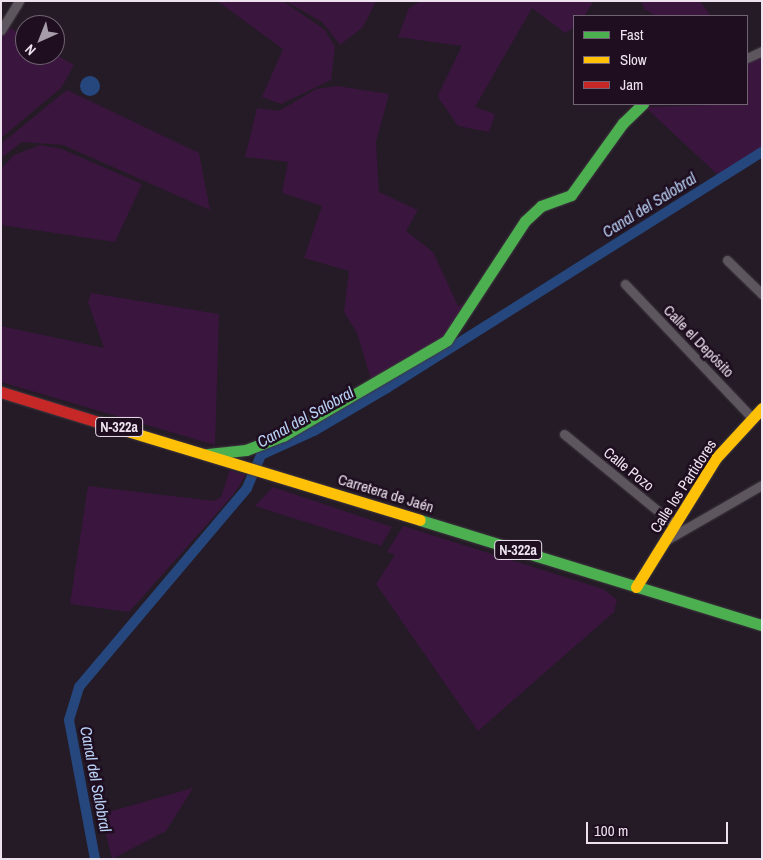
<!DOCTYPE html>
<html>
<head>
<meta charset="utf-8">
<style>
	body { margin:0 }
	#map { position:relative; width:763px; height:860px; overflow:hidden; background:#241b26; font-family:"Archivo Narrow",sans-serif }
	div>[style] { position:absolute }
	.green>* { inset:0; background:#3a153e }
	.water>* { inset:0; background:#25477e }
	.round { border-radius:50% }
	.canal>* { height:10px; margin:-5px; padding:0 5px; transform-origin:5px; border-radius:5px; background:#25477e }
	.roads { filter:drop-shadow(0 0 1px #3e373f) drop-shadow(0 0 1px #3e373f) }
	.street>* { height:9px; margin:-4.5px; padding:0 4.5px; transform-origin:4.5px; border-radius:4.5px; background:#5d565e }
	.fast>* { height:11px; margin:-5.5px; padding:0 5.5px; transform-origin:5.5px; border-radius:5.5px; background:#4caf50 }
	.slow>* { height:11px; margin:-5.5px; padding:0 5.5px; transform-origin:5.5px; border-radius:5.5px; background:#ffc107 }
	.jam>* { height:11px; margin:-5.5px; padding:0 5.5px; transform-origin:5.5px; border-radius:5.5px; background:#c62828 }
	span { translate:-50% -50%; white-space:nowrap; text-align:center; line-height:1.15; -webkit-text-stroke:5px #1e0e20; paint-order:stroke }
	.shield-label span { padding:1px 4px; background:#1e0e20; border:1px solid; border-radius:4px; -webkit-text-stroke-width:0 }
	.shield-label { font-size:14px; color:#eee2ef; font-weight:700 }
	.street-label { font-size:15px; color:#eee2ef }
	.water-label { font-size:16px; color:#b9d0f4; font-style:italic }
	.frame { position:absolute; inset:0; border:2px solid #eee2ef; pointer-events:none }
	.legend { position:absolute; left:573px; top:15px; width:175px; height:90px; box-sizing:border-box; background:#1e0e20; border:1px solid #716373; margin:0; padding:6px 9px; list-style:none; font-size:15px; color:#eee2ef }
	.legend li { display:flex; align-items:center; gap:10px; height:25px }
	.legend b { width:25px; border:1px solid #716373 }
	.north { position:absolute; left:15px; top:15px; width:50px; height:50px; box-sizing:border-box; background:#1e0e20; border:1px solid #716373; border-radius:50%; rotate:224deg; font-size:14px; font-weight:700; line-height:20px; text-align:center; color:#eee2ef }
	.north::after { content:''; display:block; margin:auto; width:18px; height:22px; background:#a79ca9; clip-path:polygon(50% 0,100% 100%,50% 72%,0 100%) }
	.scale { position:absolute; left:586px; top:822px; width:142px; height:22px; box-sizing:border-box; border:2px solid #eee2ef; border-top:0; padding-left:6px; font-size:15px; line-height:18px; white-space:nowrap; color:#eee2ef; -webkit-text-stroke:4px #1e0e20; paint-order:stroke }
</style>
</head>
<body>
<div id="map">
	<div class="green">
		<i style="clip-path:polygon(217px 1px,283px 1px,325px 30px,335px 47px,331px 80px,281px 104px,262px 97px,283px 49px)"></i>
		<i style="clip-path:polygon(285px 1px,376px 1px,363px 27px,340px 45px,322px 22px)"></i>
		<i style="clip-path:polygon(421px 1px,594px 1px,584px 16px,574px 16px,574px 28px,565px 33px,532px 8px,475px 107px,495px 114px,489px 132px,458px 126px,440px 100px,438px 95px,462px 46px,398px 37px,409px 8px)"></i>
		<i style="clip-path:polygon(641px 1px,700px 1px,711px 16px,656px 16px,644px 9px)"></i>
		<i style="clip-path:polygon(7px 26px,25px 37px,25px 55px,55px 54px,74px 65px,61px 88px,1px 138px,1px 35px)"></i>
		<i style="clip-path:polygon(762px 55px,762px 147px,718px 175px,645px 107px,747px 104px,747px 64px)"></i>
		<i style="clip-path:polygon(337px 86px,389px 94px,376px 142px,379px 192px,418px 210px,406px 231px,433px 252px,458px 306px,471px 301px,446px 336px,371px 379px,357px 333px,344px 312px,349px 271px,304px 258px,322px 206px,282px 193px,288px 162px,245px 157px,257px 108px,279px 111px,316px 89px)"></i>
		<i style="clip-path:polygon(67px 90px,199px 153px,210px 210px,63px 145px,22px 142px,1px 158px,3px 142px)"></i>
		<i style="clip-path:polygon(40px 145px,62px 149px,142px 184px,115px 242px,1px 225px,1px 169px,14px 155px)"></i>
		<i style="clip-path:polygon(91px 293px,219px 314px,215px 445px,1px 382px,1px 326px,104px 348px,88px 302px)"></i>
		<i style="clip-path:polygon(230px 470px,246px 475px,233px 495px,129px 612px,70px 604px,88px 486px,214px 501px,221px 497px)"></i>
		<i style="clip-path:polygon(273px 487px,392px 527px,381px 546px,255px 506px)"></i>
		<i style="clip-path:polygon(403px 526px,603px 589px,617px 600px,614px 612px,478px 731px,376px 584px,395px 555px,387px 552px)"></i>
		<i style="clip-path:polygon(193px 788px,166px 831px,112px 859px,101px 814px)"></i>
	</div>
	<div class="water">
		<i class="round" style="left:80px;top:76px;width:20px;height:20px"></i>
	</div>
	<div class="canal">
		<i style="left:95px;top:859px;width:141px;rotate:-100.6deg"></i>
		<i style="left:69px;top:720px;width:34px;rotate:-73deg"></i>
		<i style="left:79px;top:687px;width:260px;rotate:-49.8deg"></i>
		<i style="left:247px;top:488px;width:36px;rotate:-67deg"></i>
		<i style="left:261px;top:455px;width:58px;rotate:-24.4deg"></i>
		<i style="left:314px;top:431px;width:85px;rotate:-30.5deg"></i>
		<i style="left:387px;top:388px;width:443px;rotate:-32.2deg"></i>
	</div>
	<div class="roads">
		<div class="street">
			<i style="left:1px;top:30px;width:34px;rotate:-58deg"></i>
			<i style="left:747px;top:58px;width:17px;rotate:-25deg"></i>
			<i style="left:727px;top:260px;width:49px;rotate:44.2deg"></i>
			<i style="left:625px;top:284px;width:185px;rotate:46.5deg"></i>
			<i style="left:564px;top:434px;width:144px;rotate:39.3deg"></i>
			<i style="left:668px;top:539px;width:108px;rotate:-29.9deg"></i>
		</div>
		<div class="fast">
			<i style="left:208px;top:454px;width:38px;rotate:-6deg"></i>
			<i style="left:246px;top:450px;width:40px;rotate:-21deg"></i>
			<i style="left:283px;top:436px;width:190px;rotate:-30.3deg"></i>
			<i style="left:447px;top:340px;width:142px;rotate:-56.8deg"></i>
			<i style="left:525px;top:221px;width:22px;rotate:-43deg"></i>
			<i style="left:541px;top:206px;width:32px;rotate:-20deg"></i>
			<i style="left:571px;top:195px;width:89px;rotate:-54.2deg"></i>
			<i style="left:623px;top:123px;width:28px;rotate:-44deg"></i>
			<i style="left:420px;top:520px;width:358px;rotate:17.1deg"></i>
		</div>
		<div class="slow">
			<i style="left:124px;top:430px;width:309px;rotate:16.9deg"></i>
			<i style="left:636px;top:587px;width:152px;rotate:-58.2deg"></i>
			<i style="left:716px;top:458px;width:68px;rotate:-47.4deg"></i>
		</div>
		<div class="jam">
			<i style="left:1px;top:392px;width:129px;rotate:17.2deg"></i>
		</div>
	</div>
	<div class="shield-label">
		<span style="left:119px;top:427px">N-322a</span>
		<span style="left:518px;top:550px">N-322a</span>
	</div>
	<div class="street-label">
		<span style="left:699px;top:341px;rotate:46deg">Calle el Depósito</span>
		<span style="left:629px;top:469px;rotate:39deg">Calle Pozo</span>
		<span style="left:683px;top:486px;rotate:-57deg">Calle los Partidores</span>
		<span style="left:386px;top:493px;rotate:17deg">Carretera de Jaén</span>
	</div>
	<div class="water-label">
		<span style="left:649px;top:205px;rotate:-32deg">Canal del Salobral</span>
		<span style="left:305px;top:417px;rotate:-29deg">Canal del Salobral</span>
		<span style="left:96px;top:779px;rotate:79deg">Canal del Salobral</span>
	</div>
	<div class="frame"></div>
	<ul class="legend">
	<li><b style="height:6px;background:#4caf50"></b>Fast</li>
	<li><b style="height:6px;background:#ffc107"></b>Slow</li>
	<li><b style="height:6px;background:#c62828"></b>Jam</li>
	</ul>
	<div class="north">N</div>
	<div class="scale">100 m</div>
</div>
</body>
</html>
